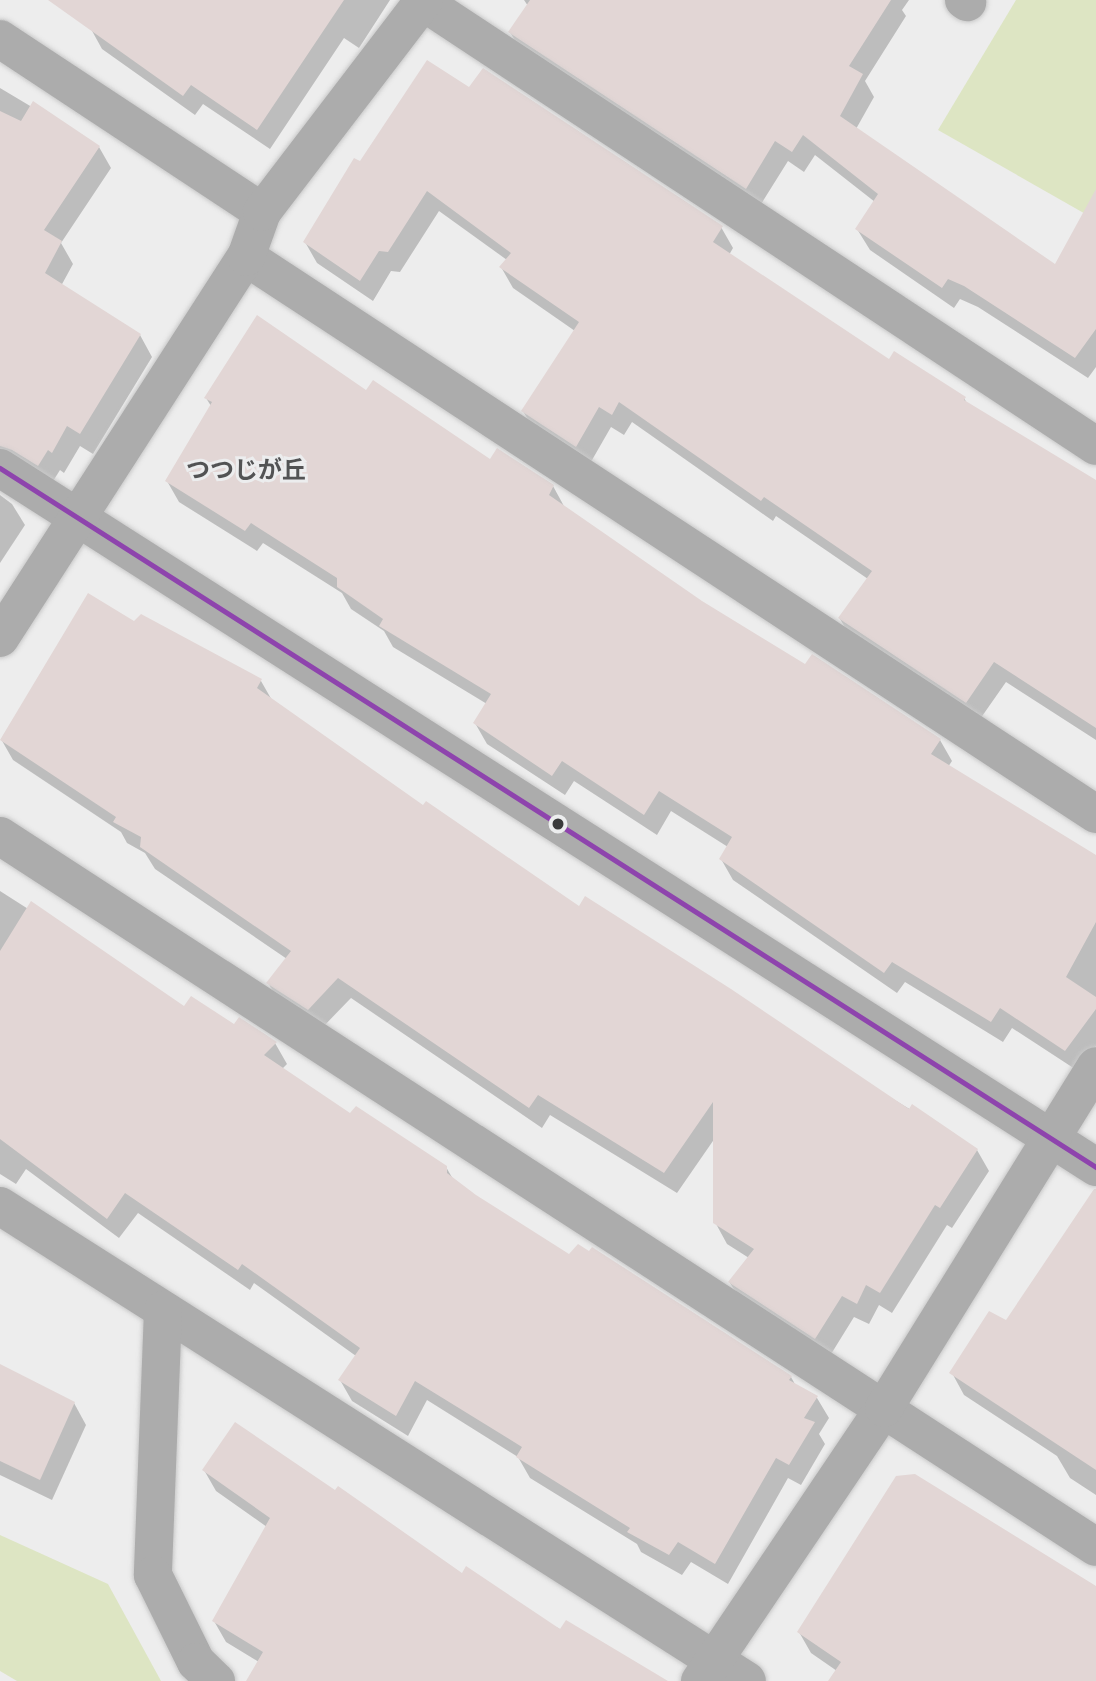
<!DOCTYPE html>
<html>
<head>
<meta charset="utf-8">
<style>
	body { margin:0 }
	#map { position:relative; width:1096px; height:1681px; overflow:hidden; background:#ededed; font-family:"Exo 2","Noto Sans JP",sans-serif }
	div>[style] { position:absolute }
	.green>* { inset:0; background:#dde5c3 }
	.shadow>* { inset:0; background:#0003 }
	.building>* { inset:0; background:#e2d6d5 }
	.roads { filter:drop-shadow(0 0 2px #c9c9c9) drop-shadow(0 0 2px #c9c9c9) }
	.minor>* { height:38px; margin:-19px; padding:0 19px; transform-origin:19px; border-radius:19px; background:#acacac }
	.bus-1>* { height:5px; margin:-2.5px; padding:0 2.5px; transform-origin:2.5px; border-radius:2.5px; background:#8e44ad }
	.dots>* { width:19px; height:19px; translate:-50% -50%; box-sizing:border-box; border:4px solid #ecedee; border-radius:50% }
	span { translate:-50% -50%; white-space:nowrap; text-align:center; line-height:1.15; -webkit-text-stroke:6px #ecedee; paint-order:stroke }
	.neighbourhood-label { font-size:24px; color:#525354; font-weight:700 }
</style>
</head>
<body>
<div id="map">
	<div class="green">
		<i style="clip-path:polygon(1016px 0,1096px 0,1096px 220px,938px 130px)"></i>
		<i style="clip-path:polygon(0 1535px,108px 1584px,161px 1681px,17px 1681px,0 1671px)"></i>
	</div>
	<div class="shadow">
		<i style="clip-path:polygon(75px 0,390px 0,359px 48px,344px 38px,270px 149px,203px 104px,195px 115px,102px 49px)"></i>
		<i style="clip-path:polygon(524px 0,909px 0,902px 10px,906px 16px,865px 81px,874px 97px,856px 129px,1056px 267px,1096px 268px,1096px 367px,1088px 378px,978px 307px,960px 299px,954px 308px,870px 250px,857px 229px,875px 202px,815px 155px,804px 172px,788px 161px,758px 209px,522px 53px,510px 32px,528px 6px)"></i>
		<i style="clip-path:polygon(0 88px,99px 147px,111px 168px,61px 243px,73px 264px,61px 286px,140px 335px,152px 357px,93px 454px,80px 446px,64px 473px,60px 470px,50px 486px,0 471px)"></i>
		<i style="clip-path:polygon(470px 89px,721px 227px,733px 248px,729px 255px,889px 362px,964px 398px,968px 405px,1096px 486px,1096px 740px,1006px 682px,978px 722px,852px 639px,840px 619px,868px 579px,776px 516px,773px 521px,632px 422px,624px 435px,611px 427px,588px 467px,535px 432px,523px 411px,575px 331px,513px 288px,501px 267px,507px 260px,439px 211px,400px 272px,391px 271px,373px 301px,317px 263px,305px 242px,360px 164px)"></i>
		<i style="clip-path:polygon(366px 393px,491px 461px,553px 486px,565px 508px,701px 602px,805px 667px,940px 740px,952px 761px,948px 767px,1096px 856px,1096px 1046px,1078px 1071px,1012px 1028px,1003px 1042px,905px 982px,897px 993px,733px 880px,721px 859px,728px 847px,671px 811px,657px 835px,574px 781px,565px 795px,487px 744px,475px 723px,487px 704px,393px 647px,384px 631px,351px 609px,342px 593px,263px 543px,257px 551px,179px 502px,167px 481px,211px 406px,206px 398px)"></i>
		<i style="clip-path:polygon(0 495px,12px 504px,25px 525px,0 563px)"></i>
		<i style="clip-path:polygon(141px 617px,261px 681px,273px 702px,424px 808px,580px 909px,977px 1150px,989px 1171px,952px 1228px,947px 1225px,892px 1313px,879px 1305px,869px 1324px,854px 1317px,828px 1359px,743px 1304px,730px 1283px,749px 1258px,727px 1244px,715px 1222px,715px 1138px,677px 1193px,550px 1115px,542px 1128px,351px 998px,320px 1030px,281px 1004px,268px 983px,287px 959px,155px 869px,145px 853px,127px 843px,121px 832px,13px 760px,1px 739px)"></i>
		<i style="clip-path:polygon(0 891px,185px 1009px,275px 1043px,287px 1064px,282px 1069px,350px 1116px,446px 1167px,453px 1179px,475px 1196px,570px 1257px,791px 1377px,796px 1386px,817px 1398px,829px 1418px,819px 1434px,825px 1444px,801px 1485px,788px 1478px,728px 1584px,691px 1562px,682px 1575px,641px 1552px,637px 1544px,530px 1478px,518px 1457px,427px 1400px,408px 1436px,352px 1401px,340px 1380px,356px 1356px,254px 1283px,250px 1290px,138px 1213px,119px 1238px,26px 1169px,16px 1184px,0 1174px)"></i>
		<i style="clip-path:polygon(1096px 1240px,1096px 1495px,1070px 1478px,1057px 1456px,964px 1395px,952px 1373px)"></i>
		<i style="clip-path:polygon(0 1366px,74px 1403px,86px 1425px,52px 1500px,0 1475px)"></i>
		<i style="clip-path:polygon(204px 1470px,462px 1576px,656px 1681px,262px 1681px,259px 1662px,226px 1642px,214px 1621px,267px 1527px,216px 1491px)"></i>
		<i style="clip-path:polygon(1096px 1594px,1096px 1681px,830px 1681px,837px 1671px,811px 1653px,799px 1632px)"></i>
	</div>
	<div class="building">
		<i style="clip-path:polygon(48px 0,344px 0,257px 130px,191px 85px,183px 96px)"></i>
		<i style="clip-path:polygon(530px 0,891px 0,849px 66px,863px 74px,840px 116px,1055px 264px,1096px 189px,1096px 329px,1075px 358px,964px 286px,948px 279px,942px 288px,855px 229px,878px 194px,803px 135px,792px 152px,775px 141px,746px 189px,508px 32px)"></i>
		<i style="clip-path:polygon(427px 60px,469px 87px,483px 68px,723px 226px,713px 242px,889px 359px,894px 351px,966px 397px,964px 400px,1096px 480px,1096px 728px,994px 662px,966px 703px,838px 618px,872px 571px,764px 497px,761px 501px,619px 402px,612px 415px,599px 407px,576px 447px,521px 411px,579px 322px,499px 267px,511px 253px,427px 191px,388px 252px,379px 251px,360px 281px,303px 242px,354px 158px,360px 161px)"></i>
		<i style="clip-path:polygon(33px 101px,100px 146px,44px 230px,62px 241px,45px 273px,141px 334px,80px 434px,67px 426px,52px 453px,48px 450px,38px 466px,12px 450px,0 446px,0 111px,21px 121px)"></i>
		<i style="clip-path:polygon(257px 315px,366px 390px,373px 380px,490px 459px,497px 448px,554px 485px,549px 495px,702px 601px,805px 664px,812px 654px,941px 739px,931px 754px,1096px 855px,1096px 922px,1066px 977px,1096px 997px,1096px 1009px,1065px 1051px,1000px 1008px,991px 1022px,892px 962px,884px 973px,719px 859px,732px 837px,659px 791px,644px 815px,562px 761px,552px 776px,473px 723px,491px 694px,379px 626px,383px 619px,337px 587px,337px 578px,251px 523px,245px 531px,165px 481px,212px 402px,204px 398px)"></i>
		<i style="clip-path:polygon(88px 593px,134px 621px,141px 614px,262px 679px,257px 688px,423px 805px,426px 801px,579px 906px,585px 896px,731px 989px,909px 1109px,912px 1104px,978px 1149px,940px 1208px,935px 1205px,880px 1293px,866px 1285px,857px 1304px,842px 1296px,815px 1339px,728px 1282px,754px 1249px,713px 1223px,713px 1102px,664px 1173px,538px 1095px,529px 1108px,338px 978px,308px 1010px,266px 983px,291px 951px,140px 847px,141px 837px,113px 822px,116px 817px,0 740px)"></i>
		<i style="clip-path:polygon(31px 901px,184px 1006px,191px 996px,234px 1024px,239px 1017px,277px 1042px,264px 1055px,350px 1113px,356px 1106px,447px 1166px,447px 1173px,476px 1195px,569px 1254px,578px 1244px,589px 1251px,592px 1247px,792px 1376px,789px 1380px,818px 1396px,804px 1418px,815px 1422px,789px 1465px,776px 1458px,715px 1564px,678px 1542px,669px 1555px,627px 1532px,630px 1528px,516px 1457px,522px 1447px,415px 1381px,396px 1416px,338px 1380px,360px 1348px,242px 1264px,238px 1270px,125px 1193px,107px 1219px,0 1139px,0 951px)"></i>
		<i style="clip-path:polygon(1094px 1189px,1096px 1189px,1096px 1470px,949px 1373px,989px 1311px,1006px 1320px)"></i>
		<i style="clip-path:polygon(0 1364px,75px 1402px,40px 1480px,0 1461px)"></i>
		<i style="clip-path:polygon(235px 1422px,335px 1490px,338px 1486px,462px 1573px,466px 1566px,560px 1629px,566px 1620px,668px 1681px,246px 1681px,263px 1652px,212px 1621px,270px 1518px,202px 1470px)"></i>
		<i style="clip-path:polygon(915px 1474px,1096px 1586px,1096px 1681px,828px 1681px,841px 1662px,797px 1632px,896px 1476px)"></i>
	</div>
	<div class="roads">
		<div class="minor">
			<i style="left:964px;top:0;width:4px;rotate:34deg"></i>
			<i style="left:423px;top:2px;width:806px;rotate:33.41deg"></i>
			<i style="left:0;top:39px;width:314px;rotate:33.4deg"></i>
			<i style="left:246px;top:257px;width:1016px;rotate:33.24deg"></i>
			<i style="left:0;top:468px;width:1300px;rotate:32.53deg"></i>
			<i style="left:0;top:638px;width:454px;rotate:-57.2deg"></i>
			<i style="left:246px;top:257px;width:48px;rotate:-70.4deg"></i>
			<i style="left:262px;top:212px;width:267px;rotate:-52.6deg"></i>
			<i style="left:0;top:836px;width:1306px;rotate:32.97deg"></i>
			<i style="left:0;top:1206px;width:885px;rotate:32.45deg"></i>
			<i style="left:163px;top:1310px;width:265px;rotate:92.2deg"></i>
			<i style="left:153px;top:1575px;width:97px;rotate:63.7deg"></i>
			<i style="left:196px;top:1662px;width:28px;rotate:44deg"></i>
			<i style="left:700px;top:1681px;width:329px;rotate:-56deg"></i>
			<i style="left:884px;top:1408px;width:402px;rotate:-58.2deg"></i>
		</div>
	</div>
	<div class="bus-1">
		<i style="left:0;top:468px;width:1300px;rotate:32.53deg"></i>
	</div>
	<div class="dots">
		<i style="left:558px;top:824px;background:#3a3a3b"></i>
	</div>
	<div class="neighbourhood-label">
		<span style="left:246px;top:469px">つつじが丘</span>
	</div>
</div>
</body>
</html>
